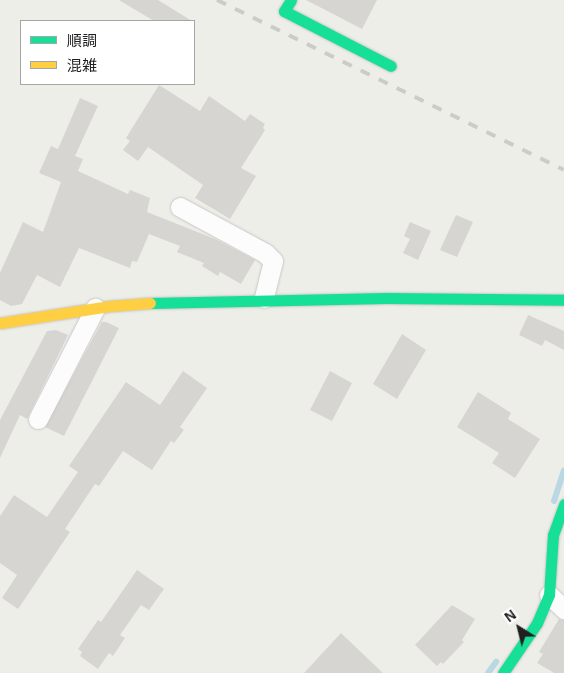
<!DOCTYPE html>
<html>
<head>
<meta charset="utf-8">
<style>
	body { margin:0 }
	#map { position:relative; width:564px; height:673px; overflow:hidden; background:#eeeee9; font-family:Arial,"Noto Sans JP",sans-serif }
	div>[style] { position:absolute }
	.stream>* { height:6px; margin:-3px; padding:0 3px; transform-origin:3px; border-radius:3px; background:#bad7e4 }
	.building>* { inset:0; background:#d7d5d1 }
	.roads { filter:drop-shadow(0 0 1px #c7c7c5) drop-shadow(0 0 1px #c7c7c5) }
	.street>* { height:19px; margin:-9.5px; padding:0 9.5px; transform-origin:9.5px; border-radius:9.5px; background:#fcfcfc }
	.fast>* { height:11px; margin:-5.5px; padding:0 5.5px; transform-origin:5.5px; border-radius:5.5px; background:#16e098 }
	.slow>* { height:11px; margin:-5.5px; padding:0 5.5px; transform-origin:5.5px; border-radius:5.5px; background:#ffcf43 }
	.rail>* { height:4px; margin-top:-2px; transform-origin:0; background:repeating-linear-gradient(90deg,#cbcbca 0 10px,transparent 0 20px) }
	span { translate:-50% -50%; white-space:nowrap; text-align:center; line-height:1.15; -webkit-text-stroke:5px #fff; paint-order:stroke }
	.legend { position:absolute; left:20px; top:20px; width:175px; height:65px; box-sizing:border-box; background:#fff; border:1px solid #a6a6a6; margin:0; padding:6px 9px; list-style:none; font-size:15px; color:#202020 }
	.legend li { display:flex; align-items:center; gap:10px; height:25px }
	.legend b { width:25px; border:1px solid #a6a6a6 }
	.north { position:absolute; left:494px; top:603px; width:50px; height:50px; -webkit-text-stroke:4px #fff; paint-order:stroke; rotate:324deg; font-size:14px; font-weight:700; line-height:20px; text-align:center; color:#202020 }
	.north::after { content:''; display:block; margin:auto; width:18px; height:22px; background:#202020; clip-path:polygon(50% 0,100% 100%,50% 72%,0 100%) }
</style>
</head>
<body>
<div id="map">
	<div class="stream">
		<i style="left:554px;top:501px;width:32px;rotate:-72deg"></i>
		<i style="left:488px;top:673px;width:14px;rotate:-54deg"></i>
	</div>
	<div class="building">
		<i style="clip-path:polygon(119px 0,158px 0,192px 21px,154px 21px)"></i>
		<i style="clip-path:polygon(306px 0,377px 0,362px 29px)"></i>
		<i style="clip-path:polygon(159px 85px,200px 111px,209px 96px,245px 121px,250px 114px,265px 124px,263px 128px,265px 130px,241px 168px,256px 176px,230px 219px,195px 198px,203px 185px,148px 147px,138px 161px,123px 150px,130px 141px,126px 138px)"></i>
		<i style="clip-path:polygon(80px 98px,98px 106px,75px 156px,83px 159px,78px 171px,128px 194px,130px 190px,150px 198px,147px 212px,215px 239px,255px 260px,241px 284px,220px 272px,218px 276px,202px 266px,204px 263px,177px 252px,180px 246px,149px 234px,137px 262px,132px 261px,130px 268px,79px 248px,60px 287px,37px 275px,22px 304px,11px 306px,0 300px,0 273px,23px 222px,43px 232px,61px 182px,39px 173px,51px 146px,58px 149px)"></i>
		<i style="clip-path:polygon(456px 215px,473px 222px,457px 257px,440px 250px)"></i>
		<i style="clip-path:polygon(410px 222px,431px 231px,418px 260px,403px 253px,410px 239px,404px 236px)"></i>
		<i style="clip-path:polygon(528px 315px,564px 331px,564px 350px,545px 340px,542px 346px,519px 335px)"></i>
		<i style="clip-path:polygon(102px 322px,106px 322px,119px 328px,64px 436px,45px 427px)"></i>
		<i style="clip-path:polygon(56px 330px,68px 335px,27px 419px,20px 415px,0 458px,0 420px,47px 331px)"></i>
		<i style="clip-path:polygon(402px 334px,426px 350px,397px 399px,373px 384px)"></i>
		<i style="clip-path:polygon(183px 371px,207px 388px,180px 427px,184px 430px,174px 443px,171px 441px,152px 470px,123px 451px,99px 486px,95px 484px,65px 529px,70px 532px,18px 609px,2px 598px,17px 575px,0 563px,0 516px,14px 495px,47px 517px,78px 472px,69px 466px,126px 382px,160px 405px)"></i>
		<i style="clip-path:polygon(330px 371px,352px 383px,332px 421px,310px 410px)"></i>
		<i style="clip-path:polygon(478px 392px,511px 413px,508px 419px,540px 439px,515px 478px,492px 463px,499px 453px,457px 427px)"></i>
		<i style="clip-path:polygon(137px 570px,164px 589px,149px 610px,141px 605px,120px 635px,125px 638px,113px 656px,109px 653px,98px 669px,80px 656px,82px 652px,78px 649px,98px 620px,101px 622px)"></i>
		<i style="clip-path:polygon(452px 605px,475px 619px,462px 640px,464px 642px,443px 664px,441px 662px,437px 666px,415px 645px)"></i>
		<i style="clip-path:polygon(559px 619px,564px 620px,564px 673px,554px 673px,537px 663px,543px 654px,539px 652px)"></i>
		<i style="clip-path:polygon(341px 633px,383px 673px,304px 673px)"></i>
	</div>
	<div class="roads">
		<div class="street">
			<i style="left:180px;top:207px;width:97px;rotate:28.4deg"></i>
			<i style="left:265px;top:253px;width:11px;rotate:45deg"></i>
			<i style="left:273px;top:261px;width:38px;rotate:104deg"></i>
			<i style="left:38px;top:419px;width:125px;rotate:-62.8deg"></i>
			<i style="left:549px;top:595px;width:21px;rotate:43deg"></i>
		</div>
		<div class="fast">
			<i style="left:291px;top:0;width:13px;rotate:122deg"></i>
			<i style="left:284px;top:11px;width:120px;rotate:27.2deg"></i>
			<i style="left:150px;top:303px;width:236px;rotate:-1.2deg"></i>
			<i style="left:386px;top:298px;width:178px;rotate:0.6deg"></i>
			<i style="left:503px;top:673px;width:60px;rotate:-55.8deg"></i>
			<i style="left:537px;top:623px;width:30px;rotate:-67deg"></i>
			<i style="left:549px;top:595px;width:60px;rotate:-86.2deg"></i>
			<i style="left:553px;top:535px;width:33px;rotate:-70deg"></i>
		</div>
		<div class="slow">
			<i style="left:0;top:323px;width:111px;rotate:-8.8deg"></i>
			<i style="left:110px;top:306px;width:40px;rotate:-4.3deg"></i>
		</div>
	</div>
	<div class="rail">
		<i style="left:217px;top:0;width:386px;rotate:26.1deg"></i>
	</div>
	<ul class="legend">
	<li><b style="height:6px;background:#16e098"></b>順調</li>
	<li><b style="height:6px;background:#ffcf43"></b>混雑</li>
	</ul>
	<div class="north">N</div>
</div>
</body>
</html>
